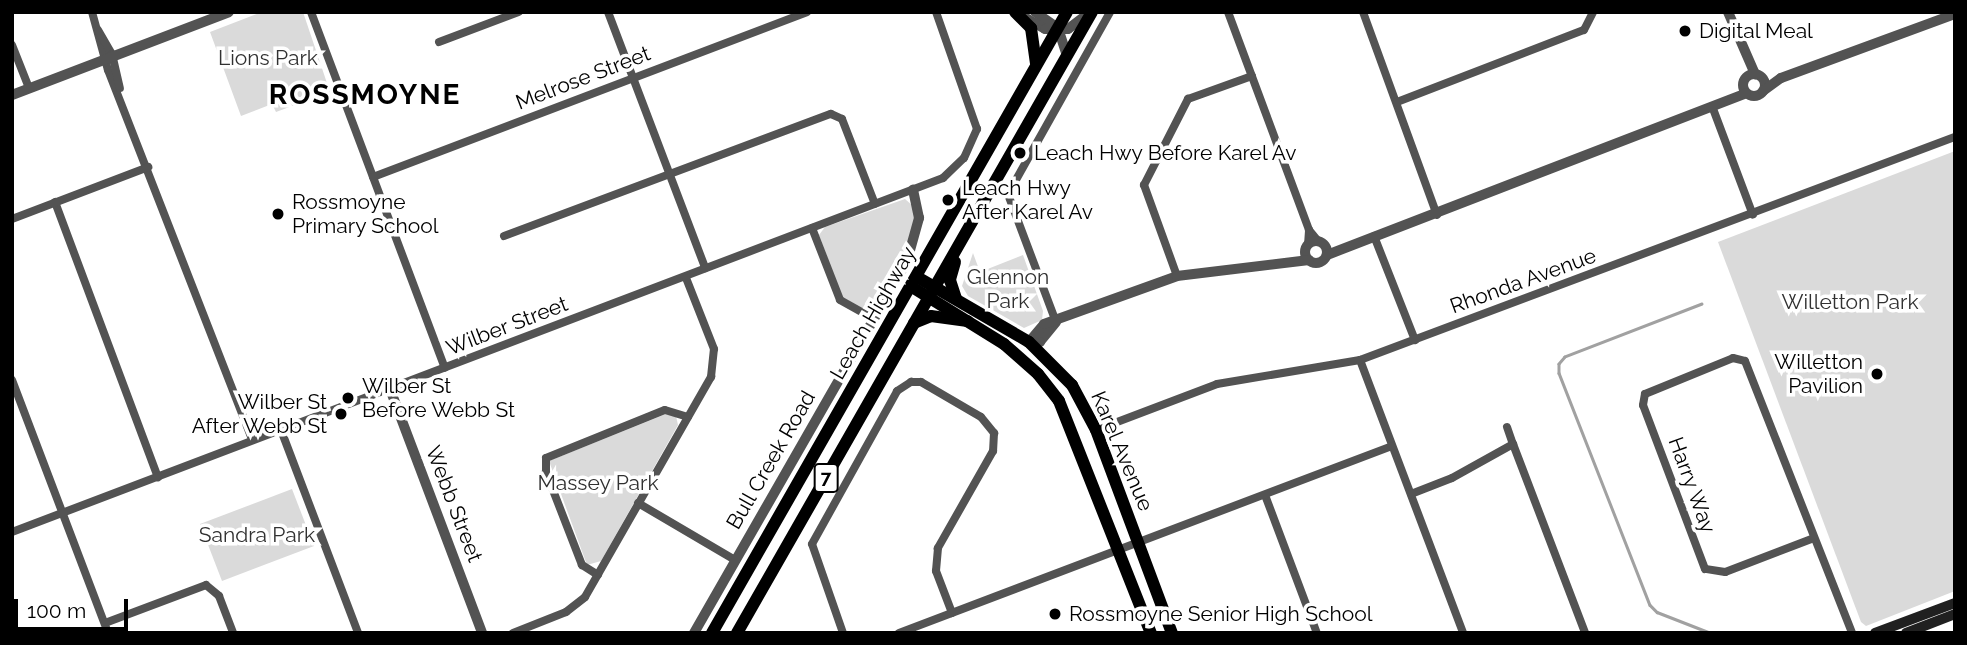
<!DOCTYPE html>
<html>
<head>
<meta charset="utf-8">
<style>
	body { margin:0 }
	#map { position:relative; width:1967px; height:645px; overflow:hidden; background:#fff; font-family:Raleway,sans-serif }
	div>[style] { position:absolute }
	.green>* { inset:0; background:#dadada }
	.stream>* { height:2.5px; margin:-1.25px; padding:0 1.25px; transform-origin:1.25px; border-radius:1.25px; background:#a1a1a1 }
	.minor>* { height:8px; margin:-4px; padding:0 4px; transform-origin:4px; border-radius:4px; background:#535353 }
	.tertiary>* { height:10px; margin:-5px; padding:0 5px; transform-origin:5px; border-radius:5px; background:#535353 }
	.tertiary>.ring { margin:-5px; padding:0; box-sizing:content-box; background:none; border:10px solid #535353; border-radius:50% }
	.secondary>* { height:10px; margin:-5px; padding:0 5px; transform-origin:5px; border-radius:5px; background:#202020 }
	.primary>* { height:12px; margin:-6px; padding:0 6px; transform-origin:6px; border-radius:6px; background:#000 }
	.trunk>* { height:12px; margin:-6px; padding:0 6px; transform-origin:6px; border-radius:6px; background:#000 }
	.dots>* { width:19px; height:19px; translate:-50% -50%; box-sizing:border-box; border:4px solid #fff; border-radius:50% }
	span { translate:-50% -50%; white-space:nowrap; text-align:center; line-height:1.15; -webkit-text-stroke:7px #fff; paint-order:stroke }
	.shield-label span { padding:2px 5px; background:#fff; border:2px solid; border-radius:5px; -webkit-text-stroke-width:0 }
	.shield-label { font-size:19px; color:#000; font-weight:700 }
	.poi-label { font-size:21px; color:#000 }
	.left { translate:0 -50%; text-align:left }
	.right { translate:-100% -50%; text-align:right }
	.park-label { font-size:21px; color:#313131 }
	.street-label { font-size:21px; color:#000 }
	.district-label { font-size:28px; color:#000; font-weight:700; letter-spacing:2px }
	.frame { position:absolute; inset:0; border:14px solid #000; pointer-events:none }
	.scale { position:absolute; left:14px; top:599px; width:114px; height:32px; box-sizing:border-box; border:4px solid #000; border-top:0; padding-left:9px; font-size:21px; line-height:24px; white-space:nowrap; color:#000; -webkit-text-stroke:5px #fff; paint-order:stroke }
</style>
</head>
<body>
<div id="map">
	<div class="green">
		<i style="clip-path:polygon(262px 12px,303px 12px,330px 92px,276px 112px,272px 104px,241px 116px,210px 32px)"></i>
		<i style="clip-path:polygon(1955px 151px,1955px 591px,1866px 626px,1861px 622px,1718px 242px)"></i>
		<i style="clip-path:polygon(905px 199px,913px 206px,915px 219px,903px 260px,877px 306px,868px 311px,842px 297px,819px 235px,825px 227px)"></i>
		<i style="clip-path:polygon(973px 253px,980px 272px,1023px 255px,1043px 311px,1042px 320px,1024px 328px,968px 296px,962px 286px)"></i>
		<i style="clip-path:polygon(666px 414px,676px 416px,678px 425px,601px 561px,587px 565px,549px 461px)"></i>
		<i style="clip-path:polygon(292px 489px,314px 546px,222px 581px,200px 524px)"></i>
	</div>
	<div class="stream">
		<i style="left:1702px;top:304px;width:147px;rotate:158.9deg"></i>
		<i style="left:1565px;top:357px;width:9px;rotate:131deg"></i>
		<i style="left:1559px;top:364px;width:9px;rotate:90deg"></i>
		<i style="left:1559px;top:373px;width:249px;rotate:68.6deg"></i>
		<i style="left:1650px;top:605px;width:10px;rotate:45deg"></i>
		<i style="left:1657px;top:612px;width:58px;rotate:21.3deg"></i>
	</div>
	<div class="minor">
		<i style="left:92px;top:12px;width:60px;rotate:74.6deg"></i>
		<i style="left:108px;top:70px;width:397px;rotate:68.7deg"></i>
		<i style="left:311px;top:12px;width:380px;rotate:69.4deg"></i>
		<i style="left:608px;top:12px;width:274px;rotate:69.2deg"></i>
		<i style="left:1228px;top:12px;width:233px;rotate:69.6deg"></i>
		<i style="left:1309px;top:230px;width:14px;rotate:51deg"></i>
		<i style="left:1363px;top:12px;width:216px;rotate:70deg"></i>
		<i style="left:98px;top:30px;width:28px;rotate:60deg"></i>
		<i style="left:112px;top:54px;width:35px;rotate:77deg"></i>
		<i style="left:439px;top:42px;width:85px;rotate:-20.6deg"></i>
		<i style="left:12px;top:45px;width:46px;rotate:68.4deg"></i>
		<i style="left:1397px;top:102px;width:200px;rotate:-21.1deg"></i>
		<i style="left:1584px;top:30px;width:20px;rotate:-63deg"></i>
		<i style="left:1712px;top:106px;width:116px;rotate:69.4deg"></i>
		<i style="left:373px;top:177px;width:464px;rotate:-20.8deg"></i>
		<i style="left:55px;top:202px;width:294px;rotate:69.5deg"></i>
		<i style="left:12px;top:219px;width:146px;rotate:-20.9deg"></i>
		<i style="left:812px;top:228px;width:77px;rotate:68.7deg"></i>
		<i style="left:840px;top:300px;width:39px;rotate:29deg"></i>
		<i style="left:504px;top:236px;width:349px;rotate:-20.5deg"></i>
		<i style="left:831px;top:114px;width:12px;rotate:24deg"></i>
		<i style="left:842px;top:119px;width:91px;rotate:68.8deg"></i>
		<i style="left:1374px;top:236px;width:112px;rotate:68.5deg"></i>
		<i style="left:1308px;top:245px;width:15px;rotate:-86deg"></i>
		<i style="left:1177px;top:276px;width:97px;rotate:-109.9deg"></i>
		<i style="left:1144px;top:185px;width:97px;rotate:-62.9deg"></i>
		<i style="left:1188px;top:99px;width:68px;rotate:-19.8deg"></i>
		<i style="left:1056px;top:322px;width:137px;rotate:-110.6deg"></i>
		<i style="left:1008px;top:194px;width:209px;rotate:-60.7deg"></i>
		<i style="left:1360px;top:360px;width:292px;rotate:69.3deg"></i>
		<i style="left:12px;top:380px;width:271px;rotate:69.2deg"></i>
		<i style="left:1507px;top:427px;width:18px;rotate:71deg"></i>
		<i style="left:281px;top:430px;width:217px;rotate:69.2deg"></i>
		<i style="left:1096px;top:430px;width:129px;rotate:-20.8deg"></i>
		<i style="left:1217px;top:384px;width:145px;rotate:-9.5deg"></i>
		<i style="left:1360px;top:360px;width:635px;rotate:-20.55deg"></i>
		<i style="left:1411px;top:494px;width:44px;rotate:-21.3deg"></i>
		<i style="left:1452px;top:478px;width:70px;rotate:-29.1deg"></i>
		<i style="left:1513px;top:444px;width:202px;rotate:69.1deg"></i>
		<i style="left:1265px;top:495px;width:147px;rotate:69.4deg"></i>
		<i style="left:638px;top:503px;width:113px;rotate:30.4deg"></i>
		<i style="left:12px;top:532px;width:996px;rotate:-20.82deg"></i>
		<i style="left:943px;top:178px;width:29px;rotate:-44deg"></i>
		<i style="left:964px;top:158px;width:32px;rotate:-66deg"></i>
		<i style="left:977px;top:129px;width:124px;rotate:-109.3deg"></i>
		<i style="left:1814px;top:538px;width:95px;rotate:159.1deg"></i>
		<i style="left:1725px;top:572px;width:20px;rotate:-171deg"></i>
		<i style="left:1705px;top:569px;width:175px;rotate:-110.7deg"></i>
		<i style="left:1643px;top:405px;width:11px;rotate:-80deg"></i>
		<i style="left:1645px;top:394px;width:95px;rotate:-22.2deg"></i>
		<i style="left:1733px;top:358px;width:12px;rotate:14deg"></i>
		<i style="left:1745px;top:361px;width:292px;rotate:68.5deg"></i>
		<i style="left:598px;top:575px;width:19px;rotate:-148deg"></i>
		<i style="left:582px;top:565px;width:100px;rotate:-111.2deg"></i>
		<i style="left:546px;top:472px;width:14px;rotate:-90deg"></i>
		<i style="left:546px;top:458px;width:128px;rotate:-22deg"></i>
		<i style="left:665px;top:410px;width:24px;rotate:17deg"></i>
		<i style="left:105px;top:623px;width:108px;rotate:-20.6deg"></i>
		<i style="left:206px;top:585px;width:17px;rotate:40deg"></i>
		<i style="left:219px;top:596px;width:40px;rotate:69deg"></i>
		<i style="left:513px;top:633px;width:57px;rotate:-21.6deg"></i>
		<i style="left:566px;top:612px;width:24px;rotate:-38deg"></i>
		<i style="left:585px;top:597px;width:254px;rotate:-60.2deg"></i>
		<i style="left:711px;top:377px;width:28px;rotate:-84deg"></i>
		<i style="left:714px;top:349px;width:76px;rotate:-111.5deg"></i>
		<i style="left:843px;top:633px;width:94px;rotate:-109.2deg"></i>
		<i style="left:812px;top:544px;width:175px;rotate:-60.9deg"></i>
		<i style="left:897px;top:391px;width:17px;rotate:-33deg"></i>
		<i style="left:911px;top:382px;width:10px"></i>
		<i style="left:921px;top:382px;width:69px;rotate:30.3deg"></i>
		<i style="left:981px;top:417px;width:21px;rotate:51deg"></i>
		<i style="left:994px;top:433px;width:18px;rotate:93deg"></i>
		<i style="left:993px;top:451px;width:112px;rotate:119.6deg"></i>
		<i style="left:938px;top:548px;width:23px;rotate:95deg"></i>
		<i style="left:936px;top:571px;width:45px;rotate:69.1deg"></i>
		<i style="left:899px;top:633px;width:527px;rotate:-20.77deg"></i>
	</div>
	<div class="tertiary">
		<i style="left:1035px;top:12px;width:28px;rotate:35deg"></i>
		<i style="left:1058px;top:28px;width:29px;rotate:72deg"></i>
		<i style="left:1728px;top:12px;width:68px;rotate:66.5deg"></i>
		<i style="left:1026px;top:18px;width:22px;rotate:30deg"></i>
		<i style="left:1045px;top:29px;width:23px"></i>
		<i style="left:1068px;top:29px;width:26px;rotate:-37deg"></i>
		<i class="ring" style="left:1743px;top:74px;width:12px;height:12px"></i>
		<i style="left:1763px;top:91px;width:22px;rotate:-36deg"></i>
		<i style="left:1781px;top:78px;width:185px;rotate:-20.2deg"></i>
		<i style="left:12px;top:95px;width:232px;rotate:-20.9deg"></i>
		<i class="ring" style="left:1305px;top:241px;width:12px;height:12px"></i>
		<i style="left:1327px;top:255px;width:449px;rotate:-21.1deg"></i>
		<i style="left:1056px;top:322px;width:26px;rotate:129deg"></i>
		<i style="left:1040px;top:342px;width:11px;rotate:180deg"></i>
		<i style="left:1029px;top:342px;width:23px;rotate:-50deg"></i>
		<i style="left:1044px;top:324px;width:141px;rotate:-19.8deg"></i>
		<i style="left:1177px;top:276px;width:133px;rotate:-6.9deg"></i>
		<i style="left:390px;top:389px;width:261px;rotate:69.3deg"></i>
		<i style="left:694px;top:633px;width:429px;rotate:-60.2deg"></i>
		<i style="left:907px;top:261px;width:45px;rotate:-74.4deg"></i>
		<i style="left:919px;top:218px;width:29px;rotate:-102deg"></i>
	</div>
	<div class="secondary">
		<i style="left:1875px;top:633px;width:85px;rotate:-20.6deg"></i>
		<i style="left:1906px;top:633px;width:53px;rotate:-21.2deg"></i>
	</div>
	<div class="primary">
		<i style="left:917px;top:277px;width:129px;rotate:30.1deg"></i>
		<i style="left:1029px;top:342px;width:61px;rotate:45deg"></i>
		<i style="left:1072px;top:385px;width:51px;rotate:61.9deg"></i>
		<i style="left:1096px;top:430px;width:217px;rotate:69.5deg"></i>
		<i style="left:912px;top:287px;width:108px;rotate:31.8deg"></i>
		<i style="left:1004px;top:344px;width:45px;rotate:41.4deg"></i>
		<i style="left:1038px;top:374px;width:34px;rotate:52deg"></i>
		<i style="left:1059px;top:401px;width:250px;rotate:68.4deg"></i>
	</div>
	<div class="trunk">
		<i style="left:1015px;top:12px;width:23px;rotate:45deg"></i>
		<i style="left:1031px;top:28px;width:35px;rotate:82deg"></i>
		<i style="left:955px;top:262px;width:19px;rotate:106deg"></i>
		<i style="left:950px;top:280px;width:19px;rotate:72deg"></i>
		<i style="left:914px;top:323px;width:18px;rotate:-22deg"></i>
		<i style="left:931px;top:316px;width:37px;rotate:8deg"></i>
		<i style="left:712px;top:633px;width:715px;rotate:-60.25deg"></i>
		<i style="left:737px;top:633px;width:715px;rotate:-60.25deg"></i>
	</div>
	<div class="dots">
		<i style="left:1685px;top:31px;background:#000"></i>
		<i style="left:1020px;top:153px;background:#000"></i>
		<i style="left:948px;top:200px;background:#000"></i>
		<i style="left:278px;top:214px;background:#000"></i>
		<i style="left:1877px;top:374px;background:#000"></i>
		<i style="left:348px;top:398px;background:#000"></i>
		<i style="left:341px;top:414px;background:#000"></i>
		<i style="left:1055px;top:614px;background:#000"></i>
	</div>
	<div class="shield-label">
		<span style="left:826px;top:478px">7</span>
	</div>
	<div class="poi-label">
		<span class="left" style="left:1699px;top:31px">Digital Meal</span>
		<span class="left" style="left:1034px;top:153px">Leach Hwy Before Karel Av</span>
		<span class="left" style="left:962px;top:200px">Leach Hwy<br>After Karel Av</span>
		<span class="left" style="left:292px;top:214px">Rossmoyne<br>Primary School</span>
		<span class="right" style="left:1863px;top:374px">Willetton<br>Pavilion</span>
		<span class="left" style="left:362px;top:398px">Wilber St<br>Before Webb St</span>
		<span class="right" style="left:327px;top:414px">Wilber St<br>After Webb St</span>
		<span class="left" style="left:1069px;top:614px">Rossmoyne Senior High School</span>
	</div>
	<div class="park-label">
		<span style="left:268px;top:58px">Lions Park</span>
		<span style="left:1008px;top:289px">Glennon<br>Park</span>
		<span style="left:1850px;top:302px">Willetton Park</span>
		<span style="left:598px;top:483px">Massey Park</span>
		<span style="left:257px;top:535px">Sandra Park</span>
	</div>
	<div class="street-label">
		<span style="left:583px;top:78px;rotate:-21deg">Melrose Street</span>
		<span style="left:1523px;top:281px;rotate:-20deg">Rhonda Avenue</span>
		<span style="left:873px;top:313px;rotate:-60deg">Leach Highway</span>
		<span style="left:507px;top:326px;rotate:-21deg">Wilber Street</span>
		<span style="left:1122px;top:451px;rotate:67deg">Karel Avenue</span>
		<span style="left:771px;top:460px;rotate:-60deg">Bull Creek Road</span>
		<span style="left:1692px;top:485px;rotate:70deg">Harry Way</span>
		<span style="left:454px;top:504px;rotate:69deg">Webb Street</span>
	</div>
	<div class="district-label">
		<span style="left:365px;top:95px">ROSSMOYNE</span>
	</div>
	<div class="frame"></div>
	<div class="scale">100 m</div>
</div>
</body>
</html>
